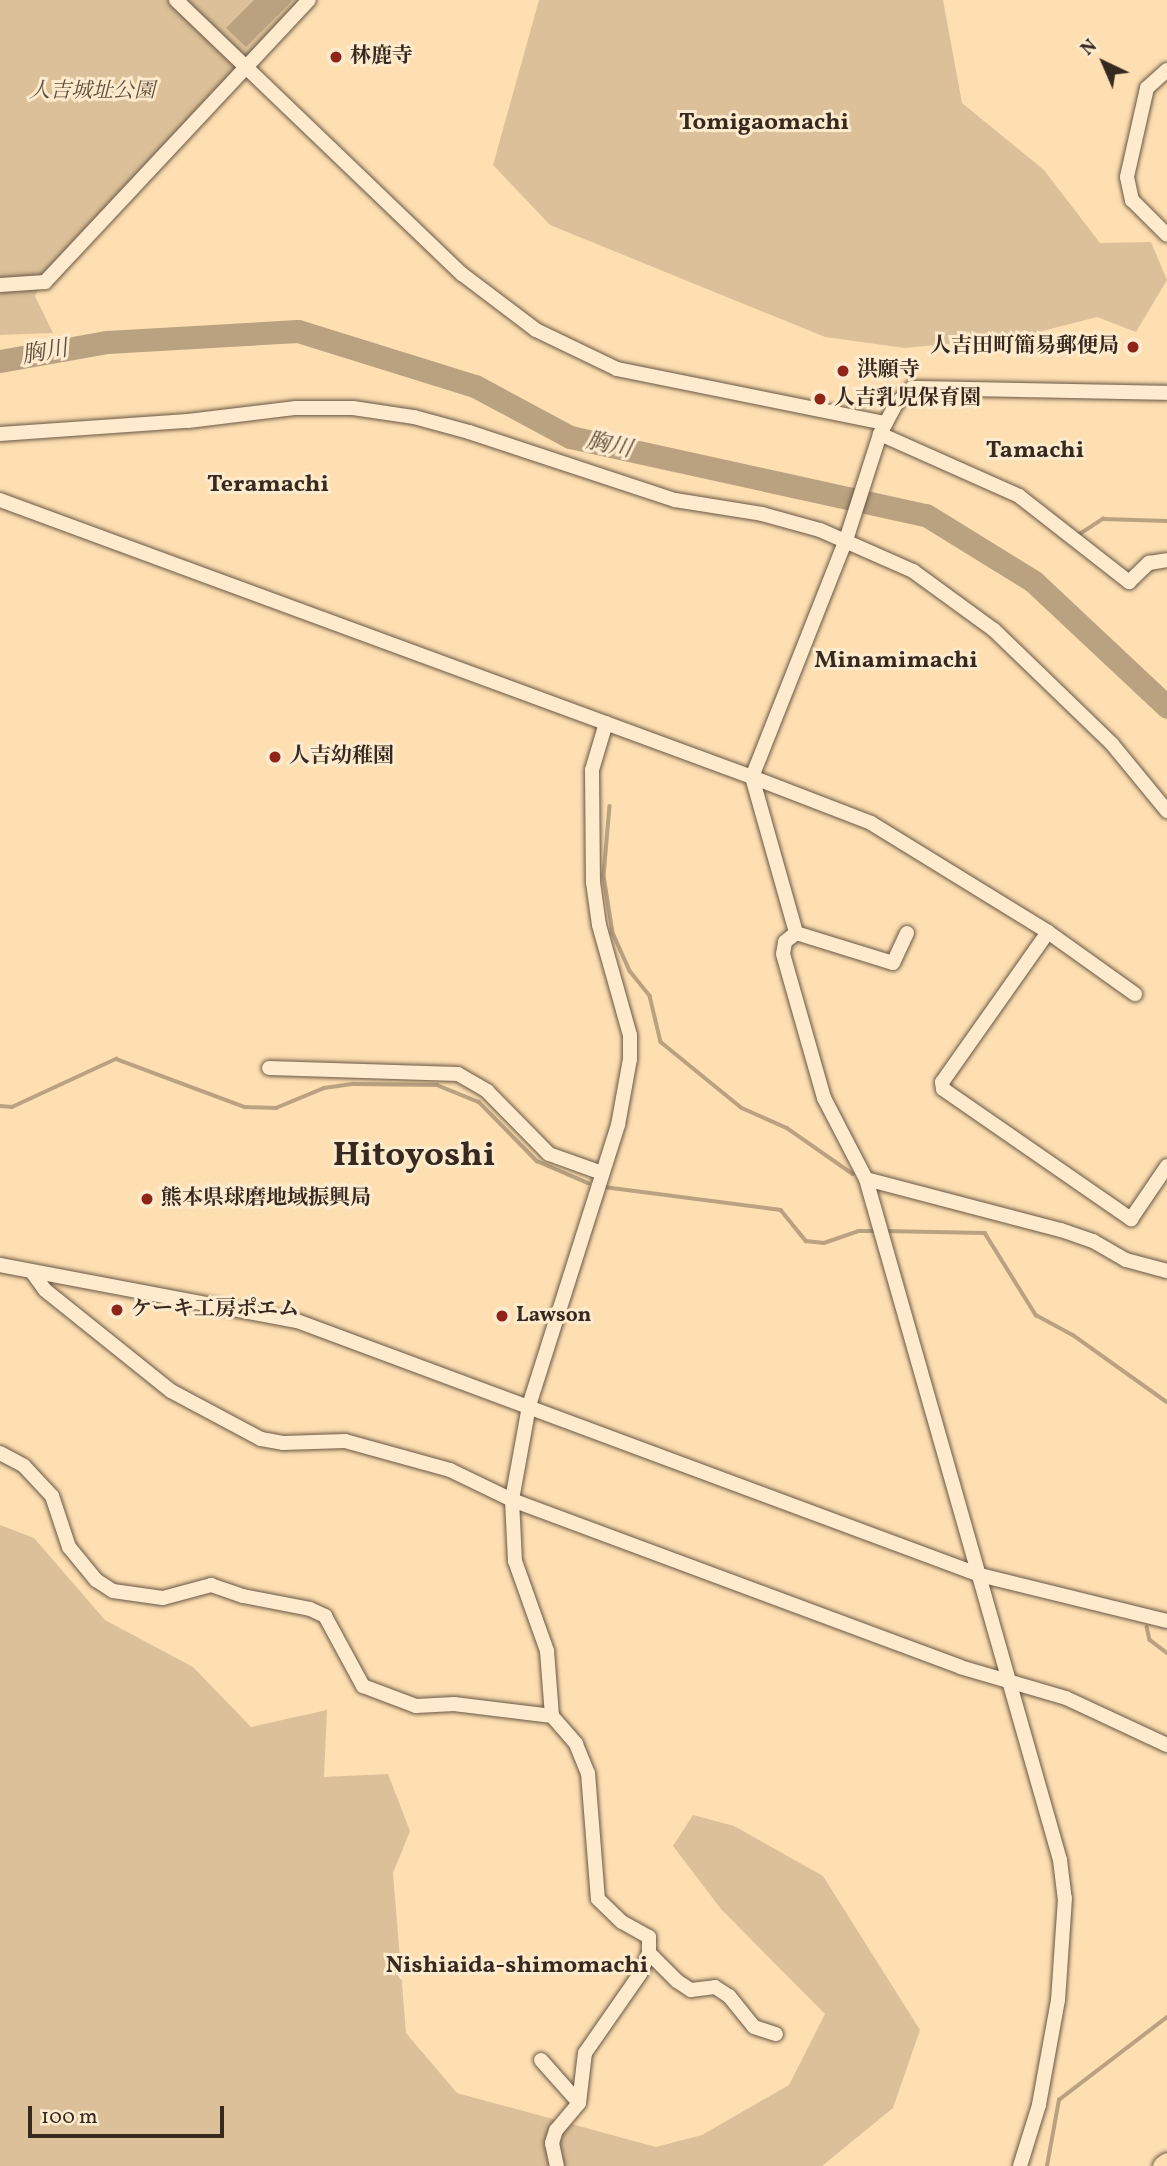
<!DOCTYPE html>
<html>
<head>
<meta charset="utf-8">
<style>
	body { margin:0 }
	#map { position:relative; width:1167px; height:2166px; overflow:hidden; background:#fedfb2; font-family:Vollkorn,"Noto Serif JP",serif }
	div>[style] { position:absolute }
	.green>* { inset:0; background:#dcc099 }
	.water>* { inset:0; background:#baa180 }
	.stream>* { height:3.5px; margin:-1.75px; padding:0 1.75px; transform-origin:1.75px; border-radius:1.75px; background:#baa180 }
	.river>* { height:23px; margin:-11.5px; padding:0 11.5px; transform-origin:11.5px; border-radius:11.5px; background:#baa180 }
	.roads { filter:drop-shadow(0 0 2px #685744) drop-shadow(0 0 2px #685744) }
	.minor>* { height:14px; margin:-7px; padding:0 7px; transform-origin:7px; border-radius:7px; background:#feeacd }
	.highway>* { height:19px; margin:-9.5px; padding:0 9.5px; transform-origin:9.5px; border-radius:9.5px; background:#fedfb2 }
	.dots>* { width:19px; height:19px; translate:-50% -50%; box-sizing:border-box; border:4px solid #feeacd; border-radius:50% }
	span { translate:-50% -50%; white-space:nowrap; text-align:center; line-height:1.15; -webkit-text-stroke:6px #feeacd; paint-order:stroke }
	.poi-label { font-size:21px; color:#362a20; font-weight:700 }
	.left { translate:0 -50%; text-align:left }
	.right { translate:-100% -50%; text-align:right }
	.park-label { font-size:21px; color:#60503e; font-style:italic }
	.water-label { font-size:23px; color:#5e4e3d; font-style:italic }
	.quarter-label { font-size:24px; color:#362a20; font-weight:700 }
	.town-label { font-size:35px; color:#362a20; font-weight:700 }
	.north { position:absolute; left:1069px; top:28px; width:70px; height:70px; -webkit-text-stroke:5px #feeacd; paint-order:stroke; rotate:316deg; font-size:19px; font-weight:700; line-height:28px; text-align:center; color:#362a20 }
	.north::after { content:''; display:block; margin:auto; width:24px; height:32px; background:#362a20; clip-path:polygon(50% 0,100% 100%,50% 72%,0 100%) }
	.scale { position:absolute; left:28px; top:2106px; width:196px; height:32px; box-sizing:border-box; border:4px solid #362a20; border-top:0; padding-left:9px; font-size:21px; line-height:24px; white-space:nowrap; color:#362a20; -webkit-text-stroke:5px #feeacd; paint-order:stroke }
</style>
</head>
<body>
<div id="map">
	<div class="green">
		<i style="clip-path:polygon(0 0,308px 0,44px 278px,35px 296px,53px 333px,0 335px)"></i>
		<i style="clip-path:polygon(539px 0,943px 0,962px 103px,1044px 170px,1100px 243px,1151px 242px,1167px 280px,1136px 332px,1097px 317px,1019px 337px,905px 348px,825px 337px,550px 225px,493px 165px)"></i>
		<i style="clip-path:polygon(0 1525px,34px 1538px,105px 1620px,193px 1667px,251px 1727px,327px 1710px,324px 1777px,388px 1774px,410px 1831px,393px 1873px,406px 2033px,457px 2093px,656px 2147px,702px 2135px,789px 2085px,825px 2014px,721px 1909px,673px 1846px,693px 1815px,734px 1826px,823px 1876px,920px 2030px,893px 2108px,822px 2166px,0 2166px)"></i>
	</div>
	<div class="water">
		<i style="clip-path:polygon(254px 0,293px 0,246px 47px,226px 28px)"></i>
	</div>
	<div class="stream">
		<i style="left:1078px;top:535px;width:30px;rotate:-33deg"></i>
		<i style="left:1103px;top:519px;width:64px;rotate:1.8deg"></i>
		<i style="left:610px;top:806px;width:70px;rotate:94.9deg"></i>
		<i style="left:604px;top:876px;width:58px;rotate:81deg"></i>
		<i style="left:613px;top:933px;width:42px;rotate:65.9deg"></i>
		<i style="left:630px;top:971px;width:32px;rotate:51deg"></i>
		<i style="left:650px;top:996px;width:47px;rotate:76.6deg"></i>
		<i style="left:661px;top:1042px;width:104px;rotate:39.2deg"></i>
		<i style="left:742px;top:1108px;width:49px;rotate:24deg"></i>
		<i style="left:787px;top:1128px;width:80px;rotate:34.9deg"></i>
		<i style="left:0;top:1106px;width:12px;rotate:5deg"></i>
		<i style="left:12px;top:1107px;width:115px;rotate:-24.8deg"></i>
		<i style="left:116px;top:1059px;width:138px;rotate:20.4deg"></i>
		<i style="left:245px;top:1107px;width:31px;rotate:2deg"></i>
		<i style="left:276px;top:1108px;width:52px;rotate:-22.6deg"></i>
		<i style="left:324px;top:1088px;width:30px;rotate:-8deg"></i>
		<i style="left:354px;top:1084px;width:83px;rotate:0.7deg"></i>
		<i style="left:437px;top:1085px;width:45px;rotate:22deg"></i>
		<i style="left:479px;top:1102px;width:83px;rotate:45.5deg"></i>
		<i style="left:537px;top:1161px;width:56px;rotate:23.3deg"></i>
		<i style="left:604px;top:1187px;width:178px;rotate:7.4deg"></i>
		<i style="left:781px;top:1210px;width:40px;rotate:51deg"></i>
		<i style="left:806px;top:1241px;width:18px;rotate:6deg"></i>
		<i style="left:824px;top:1243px;width:36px;rotate:-19deg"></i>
		<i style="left:858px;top:1231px;width:18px"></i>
		<i style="left:884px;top:1231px;width:101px;rotate:1.1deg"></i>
		<i style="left:985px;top:1233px;width:97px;rotate:58.1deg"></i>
		<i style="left:1036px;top:1315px;width:42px;rotate:28.4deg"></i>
		<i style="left:1073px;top:1335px;width:115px;rotate:35.5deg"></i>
		<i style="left:1147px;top:1627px;width:13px;rotate:77deg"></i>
		<i style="left:1150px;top:1640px;width:21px;rotate:37deg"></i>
		<i style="left:1047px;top:2166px;width:67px;rotate:-79.7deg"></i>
		<i style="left:1059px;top:2100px;width:136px;rotate:-37.5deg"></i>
	</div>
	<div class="river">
		<i style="left:0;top:361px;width:109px;rotate:-10.1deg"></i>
		<i style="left:107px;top:342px;width:191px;rotate:-3.3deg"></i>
		<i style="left:298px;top:331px;width:185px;rotate:17.3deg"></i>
		<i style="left:475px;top:386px;width:108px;rotate:28.2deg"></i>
		<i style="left:570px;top:437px;width:364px;rotate:12.4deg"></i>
		<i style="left:926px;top:515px;width:126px;rotate:31.7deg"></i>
		<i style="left:1033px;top:581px;width:184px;rotate:43.2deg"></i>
	</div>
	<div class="roads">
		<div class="minor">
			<i style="left:176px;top:0;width:396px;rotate:43.8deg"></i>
			<i style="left:462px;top:274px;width:93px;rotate:37.1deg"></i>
			<i style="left:536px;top:330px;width:90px;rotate:25.7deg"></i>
			<i style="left:617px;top:369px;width:274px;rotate:11.4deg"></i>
			<i style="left:1167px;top:70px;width:27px;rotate:138deg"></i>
			<i style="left:1147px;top:88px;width:91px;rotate:102.7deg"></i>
			<i style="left:1127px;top:177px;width:24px;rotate:78deg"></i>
			<i style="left:1132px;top:200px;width:49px;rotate:45deg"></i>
			<i style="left:0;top:285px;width:45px;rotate:-3.8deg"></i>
			<i style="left:45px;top:282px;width:386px;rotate:-46.9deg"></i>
			<i style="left:0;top:434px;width:188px;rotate:-4deg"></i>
			<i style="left:188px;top:421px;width:109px;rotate:-6.9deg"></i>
			<i style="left:296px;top:408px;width:57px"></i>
			<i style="left:353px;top:408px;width:62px;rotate:8.4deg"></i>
			<i style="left:414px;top:417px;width:57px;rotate:15.3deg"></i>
			<i style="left:469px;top:432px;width:217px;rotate:18.3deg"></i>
			<i style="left:675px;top:500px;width:88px;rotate:9.1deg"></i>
			<i style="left:762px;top:514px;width:60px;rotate:15.4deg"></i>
			<i style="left:820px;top:530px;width:102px;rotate:23.8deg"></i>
			<i style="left:913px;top:571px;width:100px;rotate:36.1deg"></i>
			<i style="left:994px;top:630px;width:164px;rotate:44deg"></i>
			<i style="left:1112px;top:744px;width:87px;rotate:50.6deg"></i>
			<i style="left:880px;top:434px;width:152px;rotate:24deg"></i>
			<i style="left:1019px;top:496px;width:140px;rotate:38deg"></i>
			<i style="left:1129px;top:582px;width:28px;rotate:-44deg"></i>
			<i style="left:1149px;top:563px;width:18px;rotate:-9deg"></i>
			<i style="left:0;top:500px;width:801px;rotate:20.22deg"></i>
			<i style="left:752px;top:777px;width:255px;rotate:-68.4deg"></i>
			<i style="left:846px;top:540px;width:111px;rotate:-72.2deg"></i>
			<i style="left:880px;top:434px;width:34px;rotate:-62deg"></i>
			<i style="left:896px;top:404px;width:23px;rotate:-45deg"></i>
			<i style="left:912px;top:388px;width:255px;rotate:1.1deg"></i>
			<i style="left:606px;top:723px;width:49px;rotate:106.6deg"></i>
			<i style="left:592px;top:770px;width:112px;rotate:89.5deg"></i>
			<i style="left:593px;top:882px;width:43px;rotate:82.1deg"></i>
			<i style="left:599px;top:925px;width:114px;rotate:74.3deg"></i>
			<i style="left:630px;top:1035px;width:24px;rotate:90deg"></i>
			<i style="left:630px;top:1059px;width:67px;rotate:100.3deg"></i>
			<i style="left:618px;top:1125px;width:295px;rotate:107.6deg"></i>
			<i style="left:529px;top:1406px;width:96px;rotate:100.3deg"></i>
			<i style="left:512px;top:1500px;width:61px;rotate:87.2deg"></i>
			<i style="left:515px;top:1561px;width:96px;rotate:70.4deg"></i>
			<i style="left:547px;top:1651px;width:65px;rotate:85.6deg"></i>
			<i style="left:552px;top:1716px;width:37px;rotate:49deg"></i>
			<i style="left:576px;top:1744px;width:31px;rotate:68deg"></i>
			<i style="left:588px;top:1773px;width:126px;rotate:85.5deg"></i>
			<i style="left:598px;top:1899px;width:33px;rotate:44deg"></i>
			<i style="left:622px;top:1922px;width:31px;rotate:29deg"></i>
			<i style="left:649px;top:1937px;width:16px;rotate:90deg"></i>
			<i style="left:649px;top:1953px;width:40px;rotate:45deg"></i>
			<i style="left:677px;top:1981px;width:17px;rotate:33deg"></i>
			<i style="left:691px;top:1990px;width:24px;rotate:-7deg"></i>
			<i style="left:715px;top:1987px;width:17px;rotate:33deg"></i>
			<i style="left:729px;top:1996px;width:40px;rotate:51deg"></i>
			<i style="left:754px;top:2027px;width:23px;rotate:18deg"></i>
			<i style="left:752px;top:777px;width:128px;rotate:21.1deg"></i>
			<i style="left:871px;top:823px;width:208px;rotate:31.6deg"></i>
			<i style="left:1048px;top:932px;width:184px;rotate:125.2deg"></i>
			<i style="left:942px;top:1082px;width:7px;rotate:82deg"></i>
			<i style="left:943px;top:1089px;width:229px;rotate:34.7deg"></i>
			<i style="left:1131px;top:1219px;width:64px;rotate:-55.8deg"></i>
			<i style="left:752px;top:777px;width:162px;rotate:74.2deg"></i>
			<i style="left:1048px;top:932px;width:107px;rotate:35.5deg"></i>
			<i style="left:907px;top:933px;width:33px;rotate:115deg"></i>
			<i style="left:893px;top:963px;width:102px;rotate:-162.8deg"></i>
			<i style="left:796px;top:933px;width:14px;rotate:141deg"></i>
			<i style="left:785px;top:942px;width:12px;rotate:99deg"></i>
			<i style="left:783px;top:954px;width:150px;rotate:74.1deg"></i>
			<i style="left:824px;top:1098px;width:91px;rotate:62.6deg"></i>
			<i style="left:866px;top:1179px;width:708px;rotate:74.1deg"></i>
			<i style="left:1060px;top:1860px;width:38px;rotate:83deg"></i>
			<i style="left:1065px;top:1898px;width:102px;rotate:93.9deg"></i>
			<i style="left:1058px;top:2000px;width:107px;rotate:100.3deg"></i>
			<i style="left:1039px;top:2105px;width:64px;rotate:107.3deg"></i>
			<i style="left:269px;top:1068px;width:189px;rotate:1.8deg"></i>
			<i style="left:458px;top:1074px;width:34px;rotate:30deg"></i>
			<i style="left:487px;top:1091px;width:88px;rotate:45.5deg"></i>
			<i style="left:549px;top:1154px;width:56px;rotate:19.7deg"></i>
			<i style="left:866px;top:1179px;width:202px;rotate:14.7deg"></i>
			<i style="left:1061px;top:1230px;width:34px;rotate:19deg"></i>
			<i style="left:1093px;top:1241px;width:38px;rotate:30deg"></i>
			<i style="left:1126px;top:1260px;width:42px;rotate:15deg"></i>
			<i style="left:0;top:1265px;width:302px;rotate:10.7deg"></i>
			<i style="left:297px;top:1321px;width:729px;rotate:20.4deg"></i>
			<i style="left:980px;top:1575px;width:193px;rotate:13.8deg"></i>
			<i style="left:32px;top:1272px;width:22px;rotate:54deg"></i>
			<i style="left:45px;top:1290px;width:161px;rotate:38.7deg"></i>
			<i style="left:171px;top:1391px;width:102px;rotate:28.1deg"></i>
			<i style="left:261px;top:1439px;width:22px;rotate:10deg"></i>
			<i style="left:283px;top:1443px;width:62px;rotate:-1.8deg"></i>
			<i style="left:345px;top:1441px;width:109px;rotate:15.4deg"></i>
			<i style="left:450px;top:1470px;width:69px;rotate:25.8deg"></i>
			<i style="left:512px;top:1500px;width:478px;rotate:20.4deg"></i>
			<i style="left:960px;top:1667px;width:110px;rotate:16.3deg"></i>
			<i style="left:1066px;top:1698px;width:111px;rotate:25deg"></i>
			<i style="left:0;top:1453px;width:27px;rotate:28deg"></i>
			<i style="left:24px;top:1466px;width:41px;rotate:47deg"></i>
			<i style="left:52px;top:1496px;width:54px;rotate:71.6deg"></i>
			<i style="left:69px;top:1547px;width:43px;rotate:50.7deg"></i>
			<i style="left:96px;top:1580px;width:20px;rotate:33deg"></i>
			<i style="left:113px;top:1591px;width:50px;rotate:8deg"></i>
			<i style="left:163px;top:1598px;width:50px;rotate:-15.2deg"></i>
			<i style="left:211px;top:1585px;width:34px;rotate:19deg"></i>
			<i style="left:243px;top:1596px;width:68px;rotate:11deg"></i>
			<i style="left:310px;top:1609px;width:17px;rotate:25deg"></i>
			<i style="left:325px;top:1616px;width:80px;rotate:61.5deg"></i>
			<i style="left:363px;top:1686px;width:57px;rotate:20.7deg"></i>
			<i style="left:416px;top:1706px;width:38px;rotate:-3deg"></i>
			<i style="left:454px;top:1704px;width:99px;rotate:7deg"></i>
			<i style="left:541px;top:2060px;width:57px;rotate:48.5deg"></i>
			<i style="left:579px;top:2103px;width:35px;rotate:130deg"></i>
			<i style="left:556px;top:2130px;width:14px;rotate:107deg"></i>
			<i style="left:552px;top:2143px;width:24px;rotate:78deg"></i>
			<i style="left:579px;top:2103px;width:50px;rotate:-83.2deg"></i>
			<i style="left:585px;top:2053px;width:96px;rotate:-55.2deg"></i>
			<i style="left:640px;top:1974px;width:23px;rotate:-67deg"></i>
		</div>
		<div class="highway">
			<i style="left:1162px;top:2166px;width:6px;rotate:-39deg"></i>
		</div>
	</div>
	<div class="dots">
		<i style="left:336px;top:57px;background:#8f2418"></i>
		<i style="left:1133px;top:347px;background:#8f2418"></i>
		<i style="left:843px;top:371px;background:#8f2418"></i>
		<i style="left:820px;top:399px;background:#8f2418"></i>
		<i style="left:275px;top:757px;background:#8f2418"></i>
		<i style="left:147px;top:1199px;background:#8f2418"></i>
		<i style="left:117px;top:1310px;background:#8f2418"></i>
		<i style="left:502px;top:1316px;background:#8f2418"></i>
	</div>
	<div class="poi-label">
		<span class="left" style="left:350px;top:57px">林鹿寺</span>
		<span class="right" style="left:1119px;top:347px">人吉田町簡易郵便局</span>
		<span class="left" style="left:857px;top:371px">洪願寺</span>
		<span class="left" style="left:834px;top:399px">人吉乳児保育園</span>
		<span class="left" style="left:289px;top:757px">人吉幼稚園</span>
		<span class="left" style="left:161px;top:1199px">熊本県球磨地域振興局</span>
		<span class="left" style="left:131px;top:1310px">ケーキ工房ポエム</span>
		<span class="left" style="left:516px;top:1316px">Lawson</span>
	</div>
	<div class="park-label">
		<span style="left:92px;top:92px">人吉城址公園</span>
	</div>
	<div class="water-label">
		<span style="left:45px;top:353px;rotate:-10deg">胸川</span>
		<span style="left:609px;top:446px;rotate:12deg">胸川</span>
	</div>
	<div class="quarter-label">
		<span style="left:764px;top:124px">Tomigaomachi</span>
		<span style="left:1035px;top:452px">Tamachi</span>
		<span style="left:268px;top:486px">Teramachi</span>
		<span style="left:896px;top:662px">Minamimachi</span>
		<span style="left:517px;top:1967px">Nishiaida-shimomachi</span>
	</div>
	<div class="town-label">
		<span style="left:414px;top:1156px">Hitoyoshi</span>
	</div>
	<div class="north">N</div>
	<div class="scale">100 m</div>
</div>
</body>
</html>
